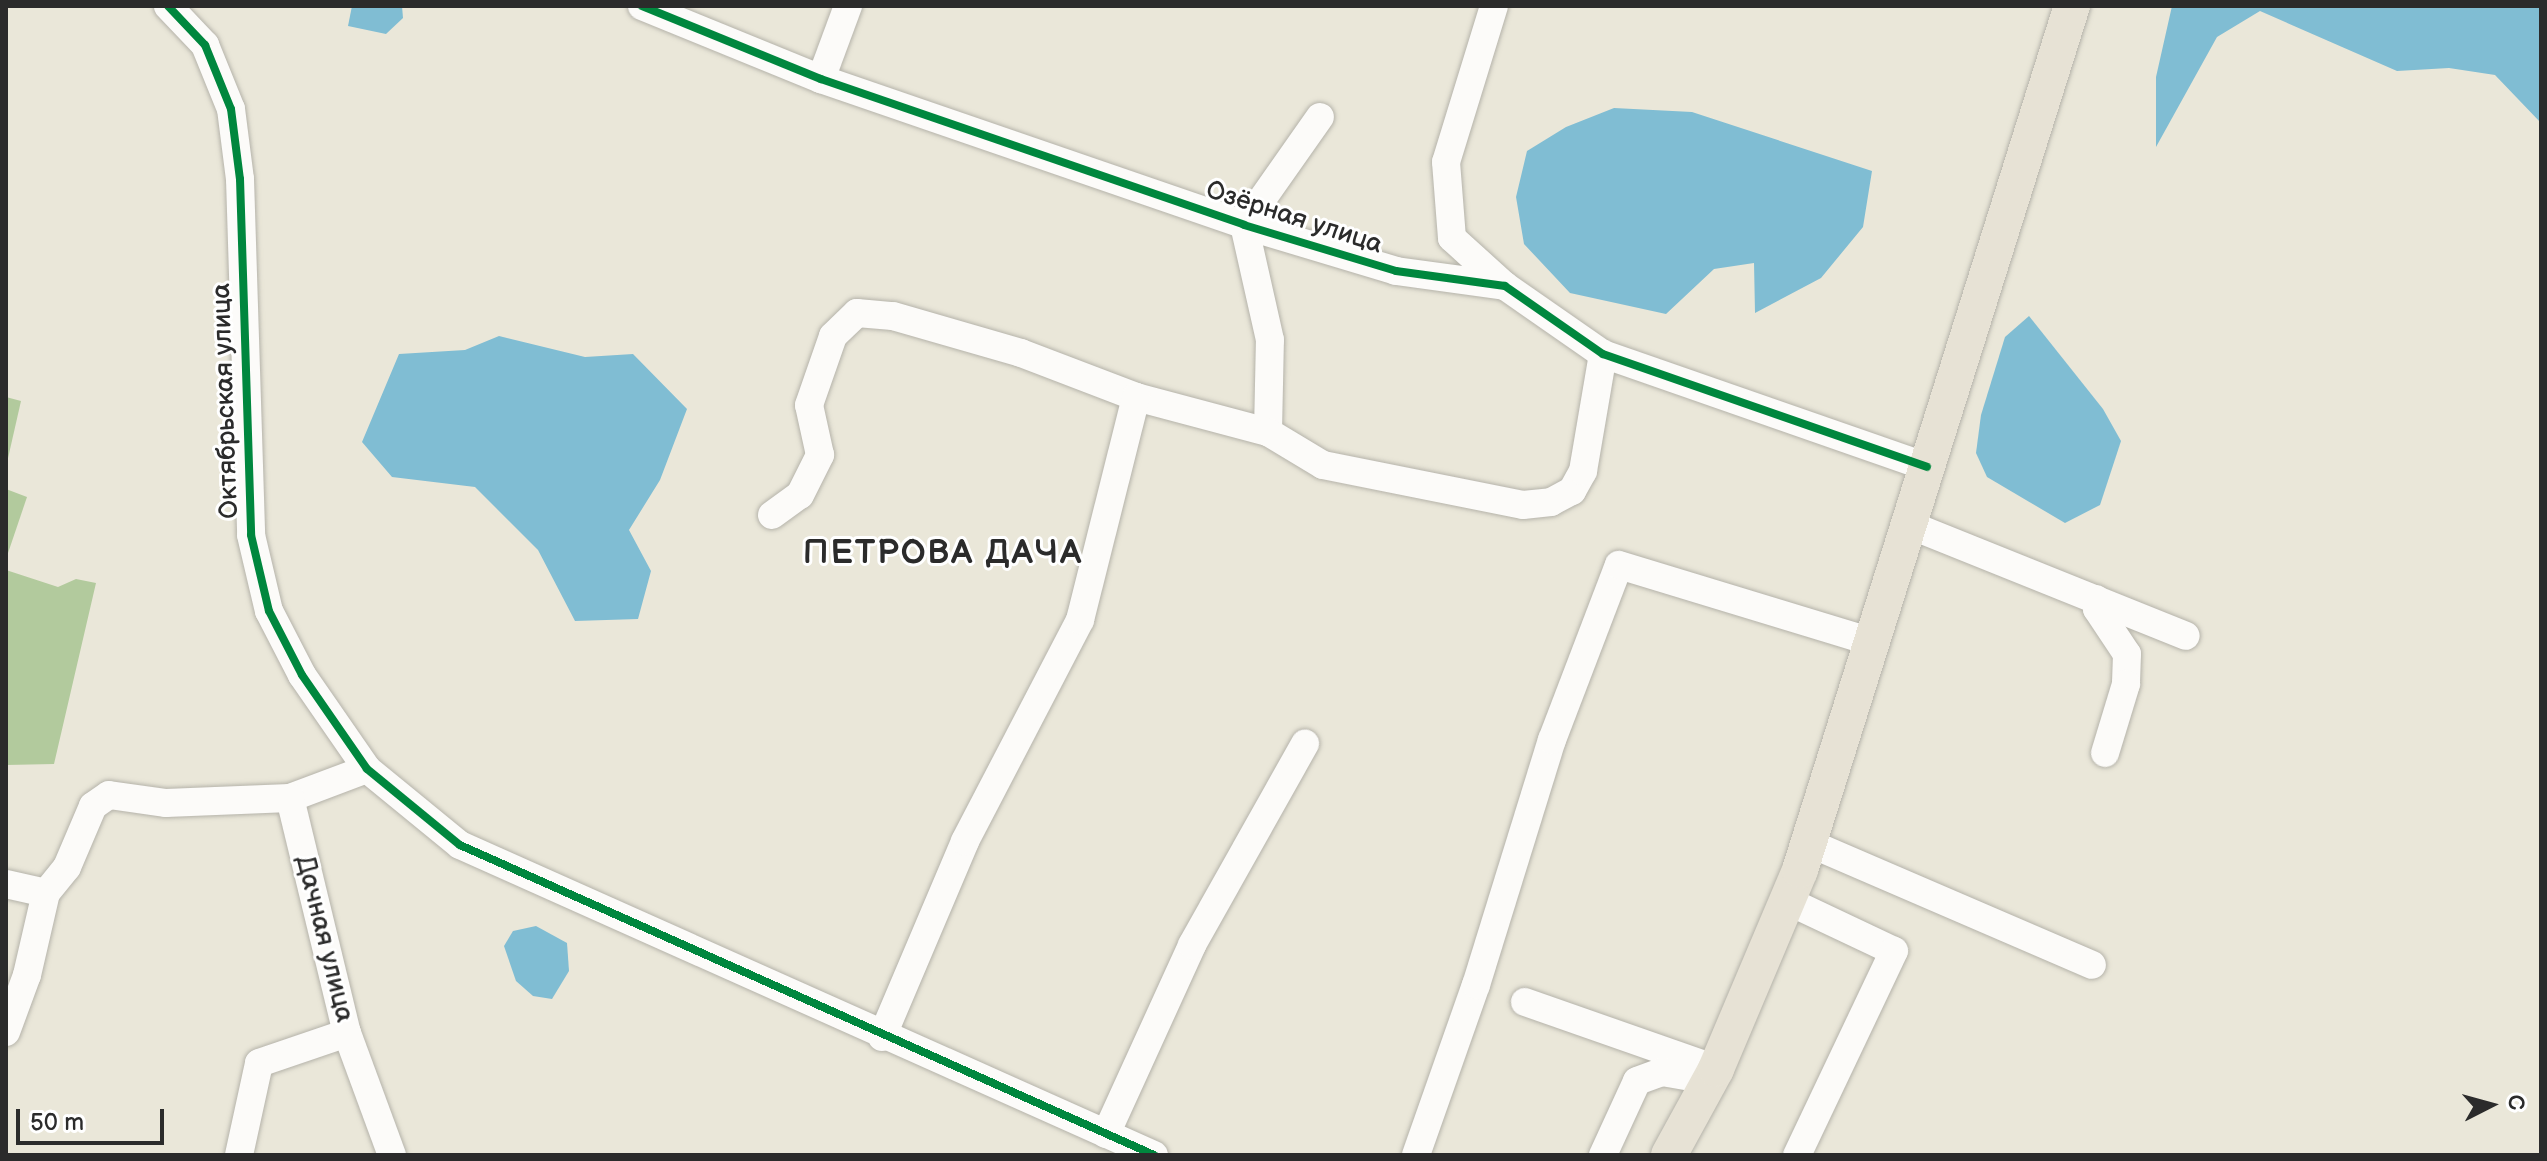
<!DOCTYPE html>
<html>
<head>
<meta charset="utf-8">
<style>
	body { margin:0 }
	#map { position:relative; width:2547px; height:1161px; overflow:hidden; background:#eae7d9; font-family:"Balsamiq Sans",sans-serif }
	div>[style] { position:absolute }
	.forest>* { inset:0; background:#b2ca9d }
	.water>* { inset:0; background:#80bdd3 }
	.roads { filter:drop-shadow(0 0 2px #b5b3aa) drop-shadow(0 0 2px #b5b3aa) }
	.minor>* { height:28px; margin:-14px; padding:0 14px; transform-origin:14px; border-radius:14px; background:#fcfbf9 }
	.major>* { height:36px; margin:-18px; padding:0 18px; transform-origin:18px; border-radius:18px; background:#e7e2d5 }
	.cycleway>* { height:8px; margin:-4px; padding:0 4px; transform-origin:4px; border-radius:4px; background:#00873e }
	span { translate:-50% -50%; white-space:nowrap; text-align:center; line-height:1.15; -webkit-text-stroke:6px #fff; paint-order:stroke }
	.street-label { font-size:26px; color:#2b2b2b }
	.district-label { font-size:34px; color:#2b2b2b; font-weight:700; letter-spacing:2px }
	.frame { position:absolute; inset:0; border:8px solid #2b2b2b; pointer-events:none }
	.north { position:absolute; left:2451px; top:1065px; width:80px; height:80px; -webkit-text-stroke:6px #fff; paint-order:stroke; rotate:84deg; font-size:22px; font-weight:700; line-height:32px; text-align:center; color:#2b2b2b }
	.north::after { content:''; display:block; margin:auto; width:28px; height:36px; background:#2b2b2b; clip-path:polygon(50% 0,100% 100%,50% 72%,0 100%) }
	.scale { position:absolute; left:16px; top:1109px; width:148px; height:36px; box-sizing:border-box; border:4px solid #2b2b2b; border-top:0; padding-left:10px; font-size:24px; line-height:28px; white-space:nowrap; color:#2b2b2b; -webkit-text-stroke:6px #fff; paint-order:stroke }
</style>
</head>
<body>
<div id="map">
	<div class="forest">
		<i style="clip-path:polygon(6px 397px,21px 401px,6px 467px)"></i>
		<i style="clip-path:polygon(6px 489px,27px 497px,6px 559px)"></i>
		<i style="clip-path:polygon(6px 570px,58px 587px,76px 579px,96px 583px,54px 764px,6px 765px)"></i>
	</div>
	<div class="water">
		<i style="clip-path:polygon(352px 6px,402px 6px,403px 18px,386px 34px,348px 26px)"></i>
		<i style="clip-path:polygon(2172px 6px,2541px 6px,2541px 123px,2495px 75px,2449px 68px,2397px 71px,2260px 11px,2217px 37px,2156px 147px,2156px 77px)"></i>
		<i style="clip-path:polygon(1614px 108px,1692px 112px,1872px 171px,1863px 227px,1821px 278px,1755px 313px,1754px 263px,1714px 269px,1666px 314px,1570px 293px,1524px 244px,1516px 197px,1527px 151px,1566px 127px)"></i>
		<i style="clip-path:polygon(2029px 316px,2103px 409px,2121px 441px,2100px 505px,2065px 523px,1987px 477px,1976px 453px,1981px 415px,2005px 337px)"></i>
		<i style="clip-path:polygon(499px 336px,585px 357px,633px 354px,687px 409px,660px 480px,629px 530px,651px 571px,638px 619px,575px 621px,538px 550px,475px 487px,392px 477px,362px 442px,399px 354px,465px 350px)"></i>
		<i style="clip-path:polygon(536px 926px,567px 943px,569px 971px,552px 999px,533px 996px,516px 981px,504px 946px,513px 931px)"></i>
	</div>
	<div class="roads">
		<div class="minor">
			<i style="left:168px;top:6px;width:54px;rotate:46.5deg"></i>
			<i style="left:205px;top:45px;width:69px;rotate:67.9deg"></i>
			<i style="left:231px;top:109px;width:71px;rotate:82.7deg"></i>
			<i style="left:240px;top:179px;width:356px;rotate:88.2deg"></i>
			<i style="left:251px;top:535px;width:78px;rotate:76.7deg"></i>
			<i style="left:269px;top:611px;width:72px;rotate:62.7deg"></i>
			<i style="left:302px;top:675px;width:114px;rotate:55.3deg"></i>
			<i style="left:367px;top:769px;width:120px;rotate:39.3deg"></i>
			<i style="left:460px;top:845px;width:760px;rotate:24.07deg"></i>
			<i style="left:642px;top:6px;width:193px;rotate:22.2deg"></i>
			<i style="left:821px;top:79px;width:447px;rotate:19deg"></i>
			<i style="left:1244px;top:225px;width:159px;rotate:16.8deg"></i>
			<i style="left:1396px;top:271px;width:110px;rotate:7.8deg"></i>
			<i style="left:1505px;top:286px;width:119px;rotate:34.8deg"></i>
			<i style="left:1603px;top:354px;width:343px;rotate:19.2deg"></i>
			<i style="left:1494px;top:6px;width:163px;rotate:107.1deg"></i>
			<i style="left:1446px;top:162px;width:76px;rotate:85.5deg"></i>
			<i style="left:1452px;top:238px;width:72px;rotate:42.2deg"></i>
			<i style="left:821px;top:79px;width:78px;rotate:-69.7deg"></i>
			<i style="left:1268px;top:432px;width:92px;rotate:-88.8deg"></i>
			<i style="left:1270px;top:340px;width:118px;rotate:-102.7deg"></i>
			<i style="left:1244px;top:225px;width:132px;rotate:-54.9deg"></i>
			<i style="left:772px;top:515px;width:34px;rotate:-36deg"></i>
			<i style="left:800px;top:495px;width:45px;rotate:-63.4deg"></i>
			<i style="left:820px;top:455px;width:51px;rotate:-102.4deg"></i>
			<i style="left:809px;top:405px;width:73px;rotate:-70.8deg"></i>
			<i style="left:833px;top:336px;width:33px;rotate:-44deg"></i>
			<i style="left:857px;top:313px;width:36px;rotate:5deg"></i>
			<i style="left:893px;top:316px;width:133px;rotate:16.1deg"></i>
			<i style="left:1021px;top:353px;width:123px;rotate:20.9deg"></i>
			<i style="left:1136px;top:397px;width:137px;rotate:14.9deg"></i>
			<i style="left:1268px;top:432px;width:64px;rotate:31deg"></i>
			<i style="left:1323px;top:465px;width:204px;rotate:11.3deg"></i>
			<i style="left:1523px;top:505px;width:28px;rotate:-6deg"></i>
			<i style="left:1551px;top:502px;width:24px;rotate:-28deg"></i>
			<i style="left:1572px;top:491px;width:23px;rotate:-61deg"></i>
			<i style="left:1583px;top:471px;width:119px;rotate:-80.3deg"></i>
			<i style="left:1910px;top:525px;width:297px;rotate:21.9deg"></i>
			<i style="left:2096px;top:599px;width:10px;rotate:84deg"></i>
			<i style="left:2097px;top:609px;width:54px;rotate:56.3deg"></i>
			<i style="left:2127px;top:654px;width:30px;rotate:92deg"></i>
			<i style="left:2126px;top:684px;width:72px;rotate:106.9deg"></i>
			<i style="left:367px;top:769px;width:82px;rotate:159.4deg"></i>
			<i style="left:290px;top:798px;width:242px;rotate:76.4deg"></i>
			<i style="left:347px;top:1033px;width:130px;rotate:69.8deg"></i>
			<i style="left:1809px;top:843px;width:308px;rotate:23.3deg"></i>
			<i style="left:6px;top:884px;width:41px;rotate:12.7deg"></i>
			<i style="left:1788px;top:901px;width:117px;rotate:25.3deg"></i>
			<i style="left:1894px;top:951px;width:226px;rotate:115.4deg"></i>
			<i style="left:1525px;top:1002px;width:202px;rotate:19.3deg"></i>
			<i style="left:6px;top:1032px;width:61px;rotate:-69.8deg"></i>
			<i style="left:27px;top:975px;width:84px;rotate:-77deg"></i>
			<i style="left:46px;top:893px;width:33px;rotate:-51deg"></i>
			<i style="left:67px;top:867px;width:66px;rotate:-66.9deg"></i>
			<i style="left:93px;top:806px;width:19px;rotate:-35deg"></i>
			<i style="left:109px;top:795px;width:58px;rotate:8deg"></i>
			<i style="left:166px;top:803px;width:124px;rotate:-2.3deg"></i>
			<i style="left:882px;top:1037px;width:213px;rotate:-67deg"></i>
			<i style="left:965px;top:841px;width:249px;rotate:-62.5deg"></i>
			<i style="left:1080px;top:620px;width:230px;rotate:-75.9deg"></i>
			<i style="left:1106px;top:1134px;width:208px;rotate:-65.5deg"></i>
			<i style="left:1192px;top:945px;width:231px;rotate:-60.7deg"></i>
			<i style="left:239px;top:1155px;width:94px;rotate:-77.7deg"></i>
			<i style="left:259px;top:1063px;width:93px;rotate:-18.8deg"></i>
			<i style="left:1416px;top:1155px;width:180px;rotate:-70.6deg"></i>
			<i style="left:1476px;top:985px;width:257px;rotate:-72.8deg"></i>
			<i style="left:1552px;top:740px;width:187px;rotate:-69.1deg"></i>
			<i style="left:1619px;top:565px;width:264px;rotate:16.9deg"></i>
			<i style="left:1603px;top:1155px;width:81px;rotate:-65.3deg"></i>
			<i style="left:1637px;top:1081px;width:27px;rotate:-20deg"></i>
			<i style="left:1662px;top:1072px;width:41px;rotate:9.9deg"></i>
		</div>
		<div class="major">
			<i style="left:1669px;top:1155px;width:98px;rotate:-61.3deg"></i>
			<i style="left:1716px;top:1069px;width:216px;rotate:-67.1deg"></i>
			<i style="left:1800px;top:870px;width:906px;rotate:-72.53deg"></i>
		</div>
	</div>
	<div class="cycleway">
		<i style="left:168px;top:6px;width:54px;rotate:46.5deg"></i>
		<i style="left:205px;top:45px;width:69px;rotate:67.9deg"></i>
		<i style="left:231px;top:109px;width:71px;rotate:82.7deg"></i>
		<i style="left:240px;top:179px;width:356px;rotate:88.2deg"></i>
		<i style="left:251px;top:535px;width:78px;rotate:76.7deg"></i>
		<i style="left:269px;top:611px;width:72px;rotate:62.7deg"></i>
		<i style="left:302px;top:675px;width:114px;rotate:55.3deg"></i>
		<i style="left:367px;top:769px;width:120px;rotate:39.3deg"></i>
		<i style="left:460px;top:845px;width:760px;rotate:24.07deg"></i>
		<i style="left:642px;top:6px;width:193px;rotate:22.2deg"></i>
		<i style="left:821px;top:79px;width:447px;rotate:19deg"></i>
		<i style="left:1244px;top:225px;width:159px;rotate:16.8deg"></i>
		<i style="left:1396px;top:271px;width:110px;rotate:7.8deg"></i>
		<i style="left:1505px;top:286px;width:119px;rotate:34.8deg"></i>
		<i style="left:1603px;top:354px;width:343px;rotate:19.2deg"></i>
	</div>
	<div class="street-label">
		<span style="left:1294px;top:218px;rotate:18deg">Озёрная улица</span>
		<span style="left:226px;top:401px;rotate:-92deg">Октябрьская улица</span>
		<span style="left:324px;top:939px;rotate:76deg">Дачная улица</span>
	</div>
	<div class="district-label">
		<span style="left:943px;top:553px">ПЕТРОВА ДАЧА</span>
	</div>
	<div class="frame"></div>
	<div class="north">С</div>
	<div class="scale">50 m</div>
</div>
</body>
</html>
